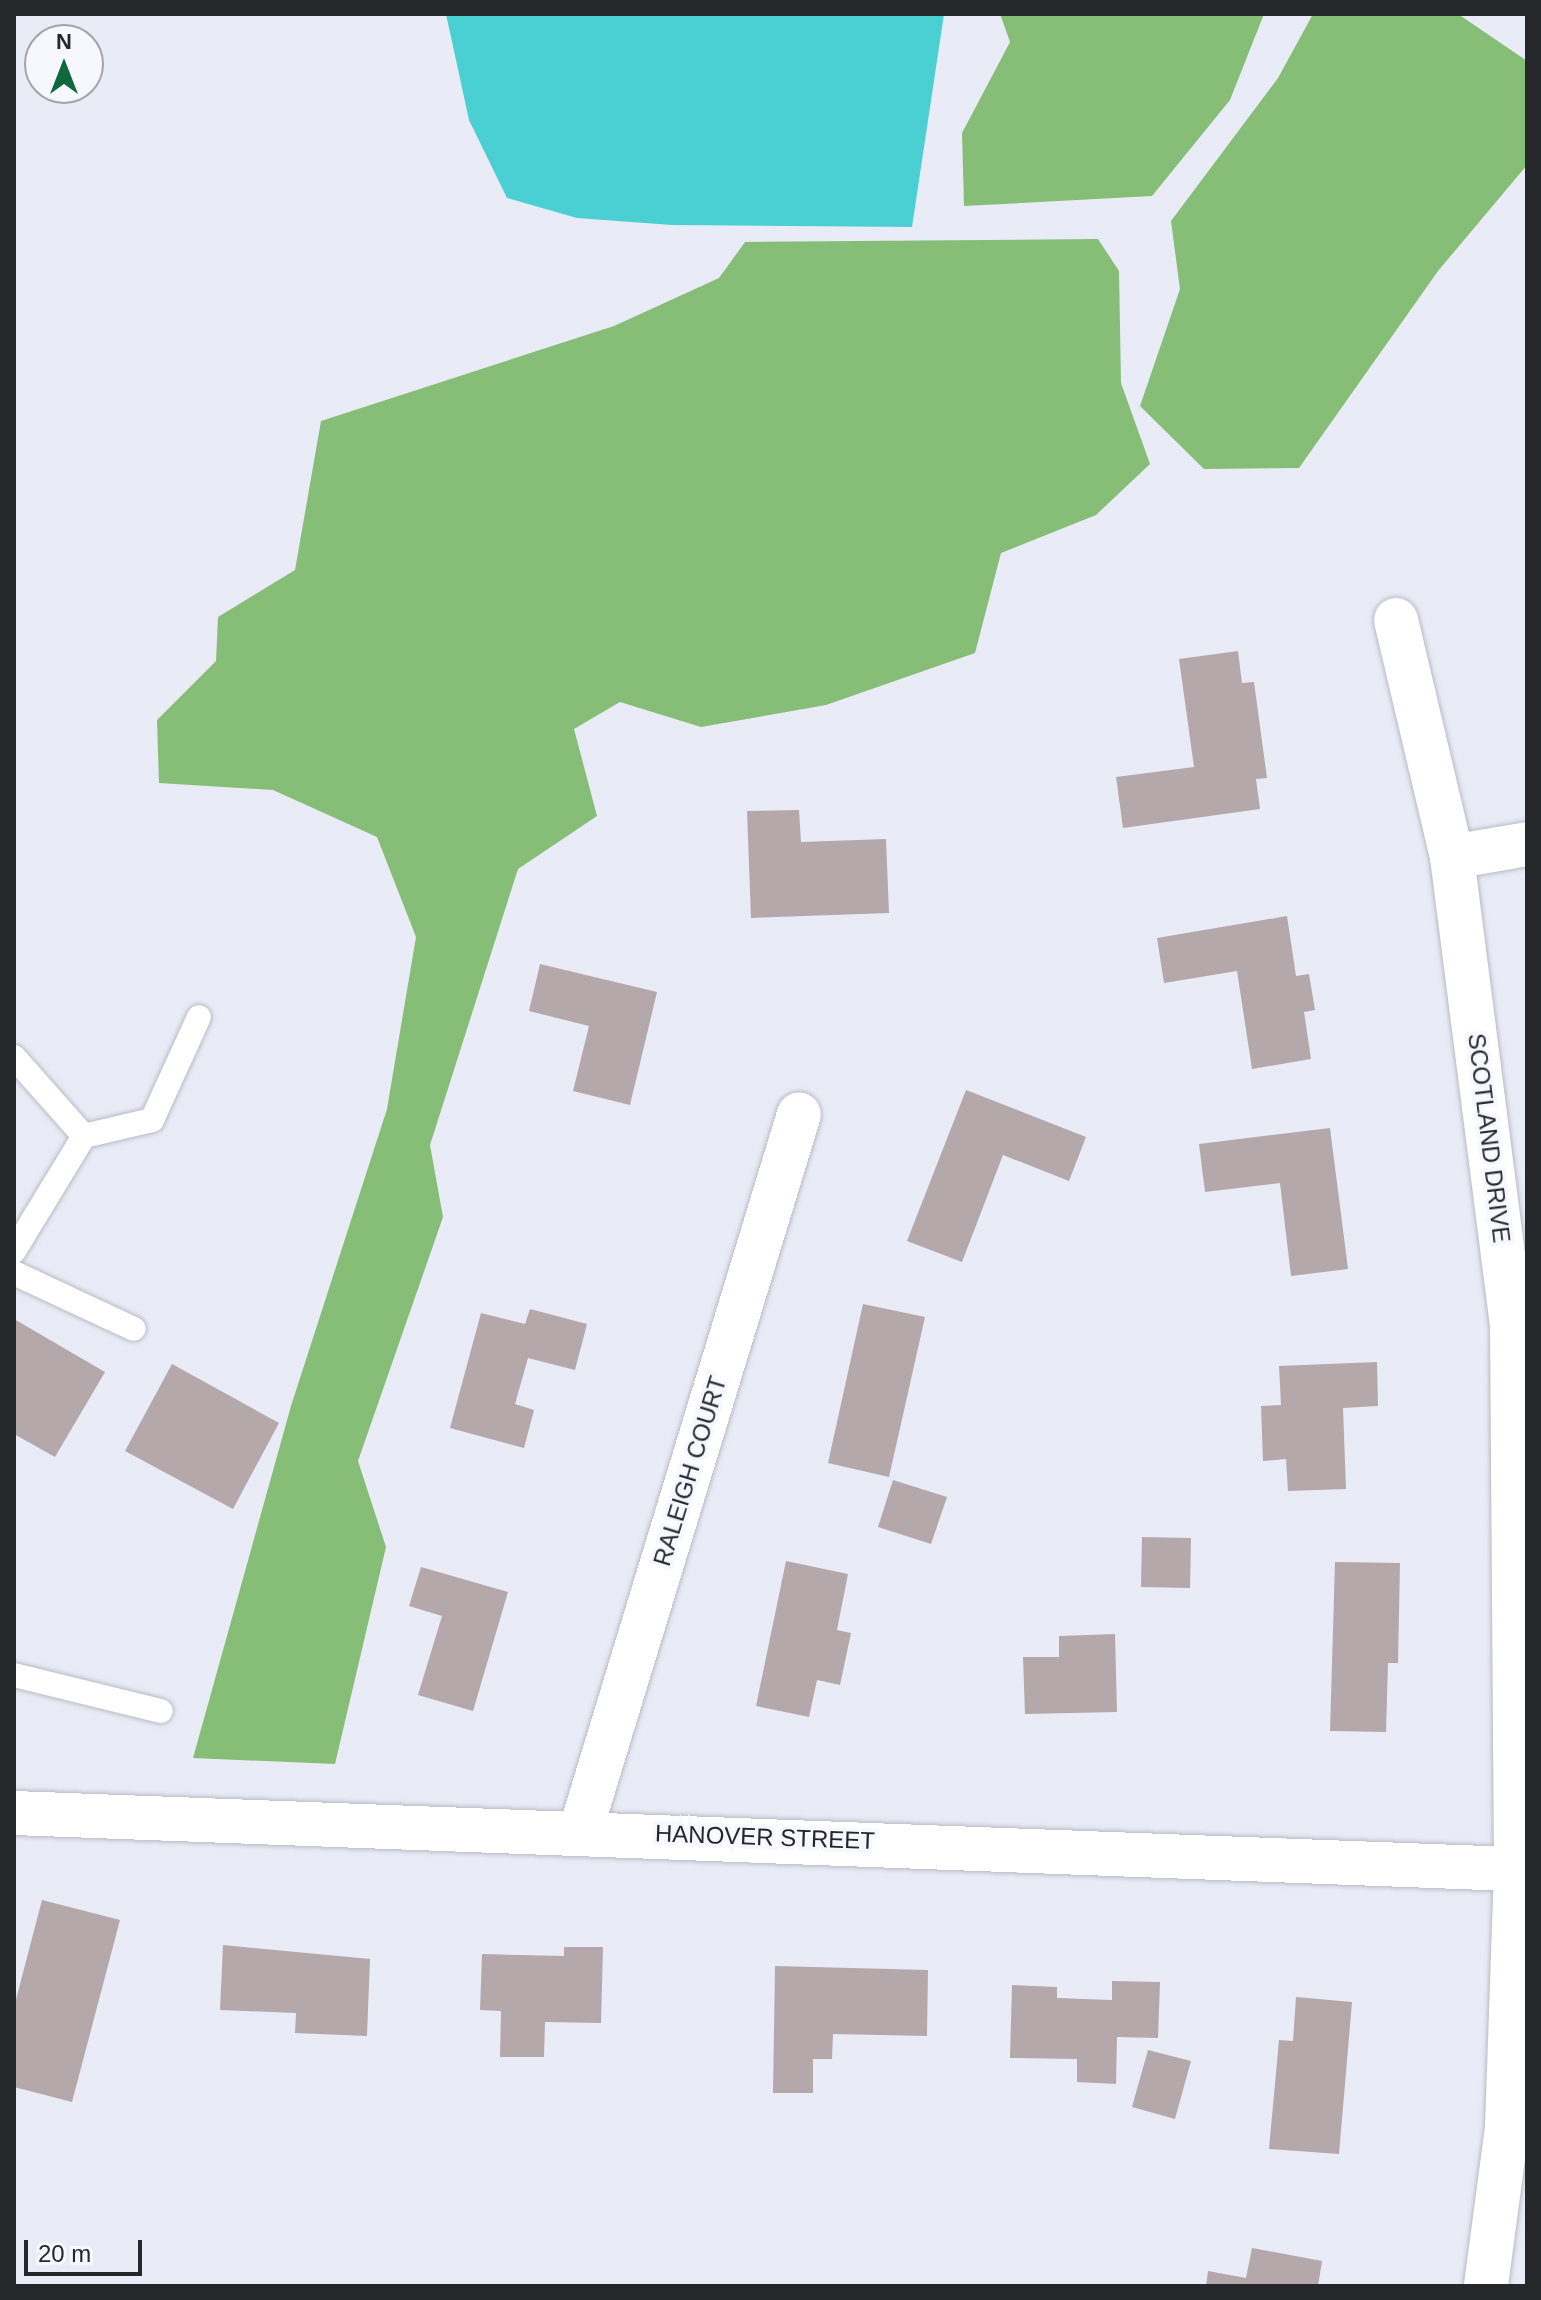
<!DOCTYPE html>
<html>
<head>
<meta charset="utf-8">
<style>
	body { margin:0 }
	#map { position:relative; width:1541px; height:2300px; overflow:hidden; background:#e9ebf6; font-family:Helvetica,sans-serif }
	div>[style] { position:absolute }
	.forest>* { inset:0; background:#86be77 }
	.water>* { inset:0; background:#4ad0d2 }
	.building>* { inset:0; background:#b4a8ab }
	.roads { filter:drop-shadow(0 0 2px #b9bac5) drop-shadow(0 0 2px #b9bac5) }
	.lane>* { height:24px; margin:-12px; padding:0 12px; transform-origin:12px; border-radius:12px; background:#fff }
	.street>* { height:44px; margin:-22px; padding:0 22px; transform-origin:22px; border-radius:22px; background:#fff }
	span { translate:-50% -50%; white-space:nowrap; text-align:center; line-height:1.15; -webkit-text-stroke:8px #f7f8ff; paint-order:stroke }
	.street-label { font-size:24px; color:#26272b }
	.frame { position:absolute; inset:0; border:16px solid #26272b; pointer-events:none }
	.north { position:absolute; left:24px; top:24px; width:80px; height:80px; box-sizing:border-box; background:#f7f8ff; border:2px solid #a3a4aa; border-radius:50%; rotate:0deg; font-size:22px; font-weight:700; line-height:32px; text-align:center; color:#26272b }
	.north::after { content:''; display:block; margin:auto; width:28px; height:36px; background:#0f693d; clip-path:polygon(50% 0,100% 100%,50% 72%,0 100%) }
	.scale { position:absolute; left:24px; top:2240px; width:118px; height:36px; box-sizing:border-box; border:4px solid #26272b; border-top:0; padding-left:10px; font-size:24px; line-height:28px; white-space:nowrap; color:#26272b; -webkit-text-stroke:6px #f7f8ff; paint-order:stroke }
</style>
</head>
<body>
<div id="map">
	<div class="forest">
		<i style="clip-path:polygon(1000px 14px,1264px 14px,1230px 100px,1152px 196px,964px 206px,962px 133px,1010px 42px)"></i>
		<i style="clip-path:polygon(1313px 14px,1458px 14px,1527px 61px,1527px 165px,1438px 271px,1299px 468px,1204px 469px,1140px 406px,1180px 289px,1171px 221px,1278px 78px)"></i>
		<i style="clip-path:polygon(1098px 239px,1119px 271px,1121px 383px,1150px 464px,1096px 515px,1001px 553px,975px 653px,826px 705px,701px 727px,620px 702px,574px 729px,597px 816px,518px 869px,430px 1145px,443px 1217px,358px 1461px,386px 1547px,335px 1764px,193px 1758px,291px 1406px,387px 1109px,416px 937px,377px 837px,273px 790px,159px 783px,157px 720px,216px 661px,218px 617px,295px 570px,321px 421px,614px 326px,719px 278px,745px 242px)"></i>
	</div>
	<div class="water">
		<i style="clip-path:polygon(446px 14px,944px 14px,912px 227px,672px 225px,577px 218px,507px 198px,469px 120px)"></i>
	</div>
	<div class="building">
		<i style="clip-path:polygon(1238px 651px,1242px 683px,1254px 682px,1267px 778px,1256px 779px,1260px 809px,1123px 828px,1116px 777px,1194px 767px,1179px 659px)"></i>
		<i style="clip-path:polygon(799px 810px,801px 842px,886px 839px,889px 913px,751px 918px,747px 811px)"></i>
		<i style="clip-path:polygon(1287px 916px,1296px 976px,1309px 974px,1315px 1010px,1304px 1012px,1311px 1059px,1252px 1069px,1237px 971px,1164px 983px,1157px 938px)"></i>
		<i style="clip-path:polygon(540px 964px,657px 992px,630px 1105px,573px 1091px,589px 1026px,529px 1011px)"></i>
		<i style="clip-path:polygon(966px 1090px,1086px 1137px,1069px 1181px,1003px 1155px,962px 1262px,907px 1241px)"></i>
		<i style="clip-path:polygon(1330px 1128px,1348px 1269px,1291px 1276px,1280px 1183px,1205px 1192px,1199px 1144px)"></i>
		<i style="clip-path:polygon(863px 1304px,925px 1317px,889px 1477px,828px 1463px)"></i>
		<i style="clip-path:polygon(530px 1309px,587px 1324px,575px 1370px,528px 1358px,515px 1404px,534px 1410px,524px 1448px,450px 1428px,481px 1313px,525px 1324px)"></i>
		<i style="clip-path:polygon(14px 1319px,105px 1372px,55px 1457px,14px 1434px)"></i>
		<i style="clip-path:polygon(1377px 1362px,1378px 1406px,1343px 1408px,1346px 1489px,1288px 1491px,1286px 1459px,1263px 1461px,1261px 1406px,1281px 1405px,1279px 1366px)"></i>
		<i style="clip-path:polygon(172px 1364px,279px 1423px,233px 1509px,125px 1451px)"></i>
		<i style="clip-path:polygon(893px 1480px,947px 1497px,931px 1544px,878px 1527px)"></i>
		<i style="clip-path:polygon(1142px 1537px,1191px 1538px,1190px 1588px,1141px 1587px)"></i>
		<i style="clip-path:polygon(786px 1561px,848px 1574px,837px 1630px,851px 1633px,840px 1685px,817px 1680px,809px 1717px,756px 1706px)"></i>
		<i style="clip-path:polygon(1335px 1562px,1400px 1563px,1398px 1663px,1388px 1663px,1386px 1732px,1330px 1731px)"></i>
		<i style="clip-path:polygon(421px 1567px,508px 1592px,473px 1711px,418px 1695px,442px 1616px,409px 1606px)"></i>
		<i style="clip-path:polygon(1115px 1634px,1117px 1712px,1025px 1714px,1023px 1657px,1059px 1657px,1059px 1636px)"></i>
		<i style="clip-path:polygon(42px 1900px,120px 1920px,72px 2102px,14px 2087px,14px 2007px)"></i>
		<i style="clip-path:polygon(223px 1945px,370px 1959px,367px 2036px,295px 2033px,296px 2013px,220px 2010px)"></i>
		<i style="clip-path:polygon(564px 1947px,603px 1947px,601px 2023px,545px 2022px,544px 2057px,500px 2057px,501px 2011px,480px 2010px,482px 1954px,564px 1956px)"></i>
		<i style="clip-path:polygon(775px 1966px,928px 1970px,927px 2036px,833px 2034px,832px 2059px,813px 2059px,813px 2093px,773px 2093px)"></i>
		<i style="clip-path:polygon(1112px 1981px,1160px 1982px,1158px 2038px,1117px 2037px,1116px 2084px,1077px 2082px,1077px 2059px,1010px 2058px,1012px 1985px,1057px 1987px,1057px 1998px,1112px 2000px)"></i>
		<i style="clip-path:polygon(1296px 1997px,1352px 2002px,1339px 2154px,1269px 2149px,1279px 2040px,1293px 2041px)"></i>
		<i style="clip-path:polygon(1148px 2050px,1191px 2061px,1175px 2119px,1132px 2107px)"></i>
		<i style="clip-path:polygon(1252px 2248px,1322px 2261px,1318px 2286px,1206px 2286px,1208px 2271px,1246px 2278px)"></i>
	</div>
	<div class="roads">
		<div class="lane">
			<i style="left:14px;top:1057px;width:106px;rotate:48.5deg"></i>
			<i style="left:14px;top:1251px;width:135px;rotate:-58.7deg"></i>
			<i style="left:84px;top:1136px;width:70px;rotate:-13.2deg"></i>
			<i style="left:152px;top:1120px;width:113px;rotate:-65.5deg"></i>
			<i style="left:14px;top:1273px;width:132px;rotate:25deg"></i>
			<i style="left:14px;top:1675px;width:151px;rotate:13.8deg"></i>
		</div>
		<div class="street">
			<i style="left:1396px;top:620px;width:244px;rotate:76.7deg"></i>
			<i style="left:1452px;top:857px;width:470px;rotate:82.7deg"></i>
			<i style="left:1512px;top:1323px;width:546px;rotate:89.58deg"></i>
			<i style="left:1516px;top:1869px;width:259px;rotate:92deg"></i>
			<i style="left:1507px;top:2128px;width:159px;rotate:97.6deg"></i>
			<i style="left:1452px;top:857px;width:76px;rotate:-9.8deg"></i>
			<i style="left:14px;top:1813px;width:1503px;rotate:2.14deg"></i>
			<i style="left:581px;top:1829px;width:747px;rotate:-73.04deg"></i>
		</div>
	</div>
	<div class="street-label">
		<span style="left:1489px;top:1138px;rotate:83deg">SCOTLAND DRIVE</span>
		<span style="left:690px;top:1471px;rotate:-73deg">RALEIGH COURT</span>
		<span style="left:765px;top:1837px;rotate:2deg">HANOVER STREET</span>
	</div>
	<div class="frame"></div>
	<div class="north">N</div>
	<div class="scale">20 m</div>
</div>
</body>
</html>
